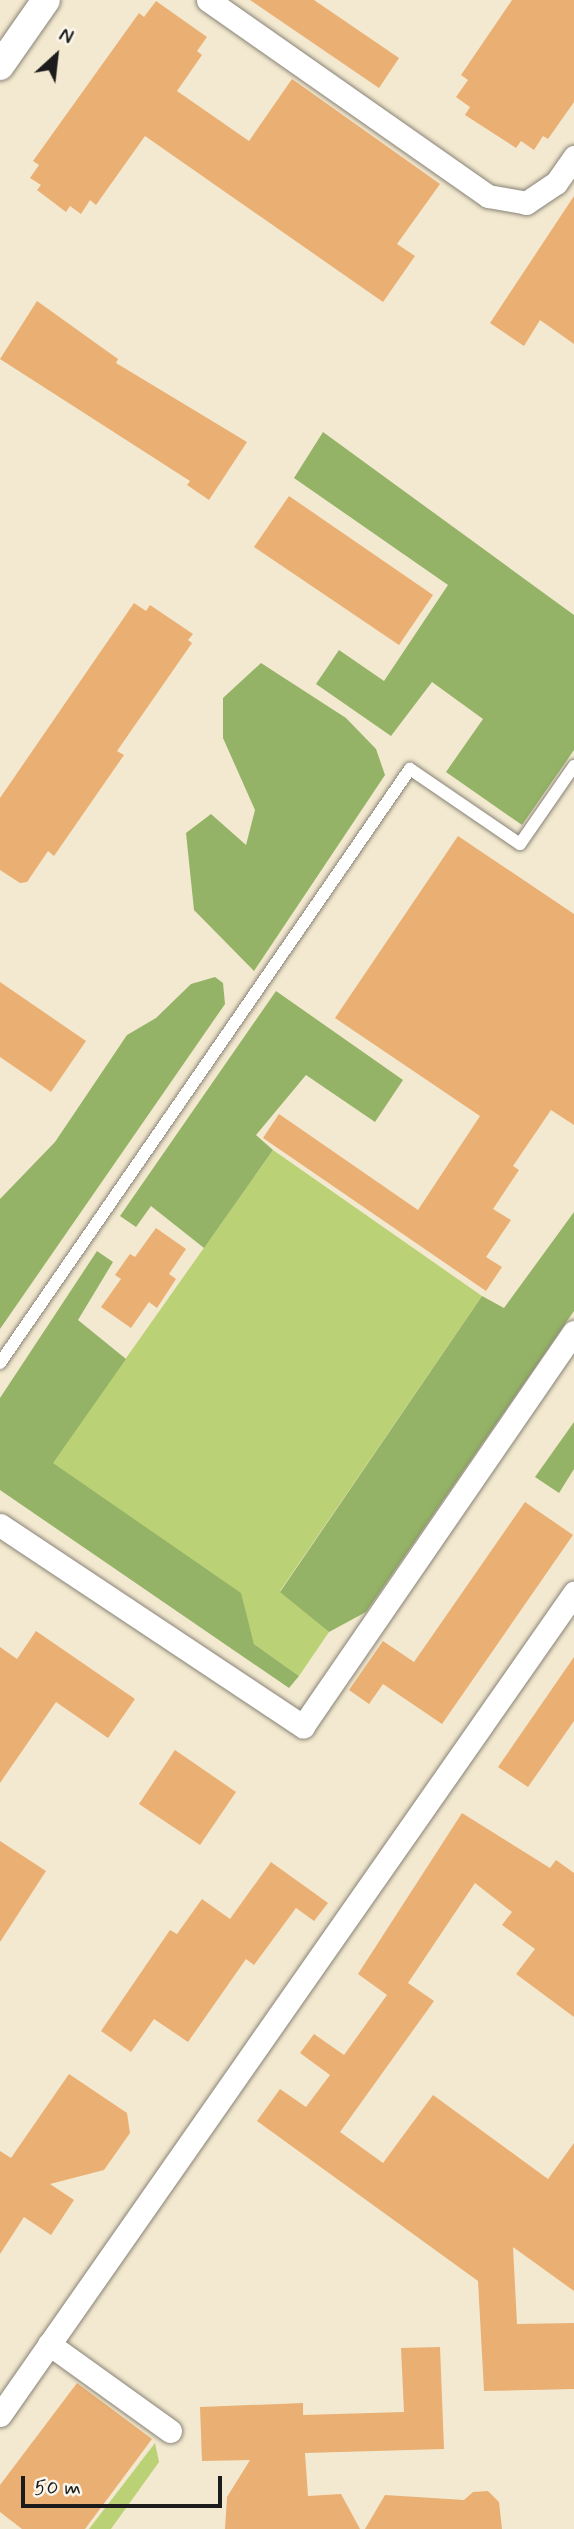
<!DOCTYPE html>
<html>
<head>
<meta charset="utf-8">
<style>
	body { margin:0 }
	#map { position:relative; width:574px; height:2529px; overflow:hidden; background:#f3e9d0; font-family:Mynerve,sans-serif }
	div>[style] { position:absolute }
	.green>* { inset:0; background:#bbd175 }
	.forest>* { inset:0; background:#94b366 }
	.building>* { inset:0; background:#eaaf73 }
	.roads { filter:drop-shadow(0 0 2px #888276) drop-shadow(0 0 2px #888276) }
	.service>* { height:12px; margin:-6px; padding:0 6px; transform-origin:6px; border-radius:6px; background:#fff }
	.minor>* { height:23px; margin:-11.5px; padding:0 11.5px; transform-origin:11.5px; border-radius:11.5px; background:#fff }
	.tertiary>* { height:28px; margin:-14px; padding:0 14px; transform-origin:14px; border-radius:14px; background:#fff }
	span { translate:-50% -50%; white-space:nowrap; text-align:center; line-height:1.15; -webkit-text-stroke:7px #fbf7ec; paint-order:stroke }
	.north { position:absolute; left:21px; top:21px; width:70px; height:70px; -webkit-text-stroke:5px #fbf7ec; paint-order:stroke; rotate:27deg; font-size:19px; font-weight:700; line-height:28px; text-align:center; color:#1c1c1c }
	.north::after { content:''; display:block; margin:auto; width:24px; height:32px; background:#1c1c1c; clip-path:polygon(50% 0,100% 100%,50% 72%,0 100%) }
	.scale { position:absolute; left:21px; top:2476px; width:201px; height:32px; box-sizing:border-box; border:4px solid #1c1c1c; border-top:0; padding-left:9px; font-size:21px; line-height:24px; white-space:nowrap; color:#1c1c1c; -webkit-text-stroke:5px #fbf7ec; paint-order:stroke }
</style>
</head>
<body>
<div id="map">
	<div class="green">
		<i style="clip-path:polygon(273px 1150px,482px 1296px,280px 1591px,329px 1632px,299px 1676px,254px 1644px,240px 1593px,52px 1463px)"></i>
		<i style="clip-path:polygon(155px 2443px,159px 2462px,111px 2529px,89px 2529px)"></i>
	</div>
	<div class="forest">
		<i style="clip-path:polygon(323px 432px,574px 615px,574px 750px,522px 825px,446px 772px,483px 719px,432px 682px,391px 736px,316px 684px,339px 650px,384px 681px,448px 585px,294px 478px)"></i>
		<i style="clip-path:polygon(261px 663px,346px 718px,376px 749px,385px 775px,254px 971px,194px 910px,186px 833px,211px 814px,246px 845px,255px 810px,223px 738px,223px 698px)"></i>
		<i style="clip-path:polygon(215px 977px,223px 983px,225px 1004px,0 1329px,0 1199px,55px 1142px,127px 1035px,156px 1018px,191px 984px)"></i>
		<i style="clip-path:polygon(276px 991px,403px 1080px,375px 1122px,306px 1075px,256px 1135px,273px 1150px,204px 1248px,151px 1206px,136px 1227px,120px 1216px)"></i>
		<i style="clip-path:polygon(574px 1212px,574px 1311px,366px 1612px,329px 1632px,280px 1592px,482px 1296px,504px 1308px)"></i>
		<i style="clip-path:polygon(97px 1251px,113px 1262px,78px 1320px,126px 1359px,53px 1463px,241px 1593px,254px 1644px,299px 1676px,289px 1688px,0 1490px,0 1398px)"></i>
		<i style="clip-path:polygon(574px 1422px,574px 1469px,559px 1493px,535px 1477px)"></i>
	</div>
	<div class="building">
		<i style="clip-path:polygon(250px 0,314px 0,399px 58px,379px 88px)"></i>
		<i style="clip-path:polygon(512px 0,574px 0,574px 102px,548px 139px,543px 136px,534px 150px,521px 141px,516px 148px,465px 115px,470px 107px,456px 97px,468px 80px,461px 75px)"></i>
		<i style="clip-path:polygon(156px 1px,207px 37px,197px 51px,202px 55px,177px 91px,249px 141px,292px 79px,440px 184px,397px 244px,415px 256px,383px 302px,145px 136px,96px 205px,90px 200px,81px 214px,70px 206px,66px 212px,37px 190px,41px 185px,30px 178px,39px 165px,33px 161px,139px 13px,144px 17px)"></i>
		<i style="clip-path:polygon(574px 196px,574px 344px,540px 320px,524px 346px,490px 323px)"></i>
		<i style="clip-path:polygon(37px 301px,118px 359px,116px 363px,247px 442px,209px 500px,187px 485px,190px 481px,0 359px)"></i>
		<i style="clip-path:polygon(289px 496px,433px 595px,399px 645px,254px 547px)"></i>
		<i style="clip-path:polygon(134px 603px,146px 611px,150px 605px,193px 634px,188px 640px,192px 643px,117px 751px,124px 755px,54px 856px,48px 851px,27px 882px,20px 883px,0 870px,0 798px)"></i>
		<i style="clip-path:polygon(458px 836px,574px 914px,574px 1125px,551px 1110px,513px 1166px,519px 1170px,493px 1209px,511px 1220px,486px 1257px,502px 1267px,486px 1291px,263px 1138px,279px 1114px,418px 1210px,480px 1116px,335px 1018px)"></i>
		<i style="clip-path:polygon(0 982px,86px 1041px,51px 1092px,0 1057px)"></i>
		<i style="clip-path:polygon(156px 1228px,186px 1249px,169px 1274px,176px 1279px,157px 1308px,149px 1302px,131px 1328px,101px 1307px,121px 1279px,115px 1275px,130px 1254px,135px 1257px)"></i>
		<i style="clip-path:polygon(525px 1502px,573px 1535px,442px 1724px,383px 1684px,369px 1704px,349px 1690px,383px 1641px,414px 1662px)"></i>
		<i style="clip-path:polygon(36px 1631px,135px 1699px,108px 1738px,56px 1702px,0 1783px,0 1647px,17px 1659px)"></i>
		<i style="clip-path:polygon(574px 1657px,574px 1721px,528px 1787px,498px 1767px)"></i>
		<i style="clip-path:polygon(175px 1750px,236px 1792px,200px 1845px,139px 1804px)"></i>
		<i style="clip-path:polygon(462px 1813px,550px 1868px,556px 1860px,574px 1873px,574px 2017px,516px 1974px,535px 1949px,502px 1925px,512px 1912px,475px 1883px,408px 1983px,434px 2001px,340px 2132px,383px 2163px,433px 2095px,548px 2179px,574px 2143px,574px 2291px,513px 2247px,517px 2324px,574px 2323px,574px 2389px,484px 2391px,478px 2281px,257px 2121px,280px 2089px,306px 2107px,330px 2075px,300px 2053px,314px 2034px,344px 2055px,387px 1995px,358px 1974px)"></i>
		<i style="clip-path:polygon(0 1841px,46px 1871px,0 1942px)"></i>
		<i style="clip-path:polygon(271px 1862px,328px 1903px,314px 1921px,296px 1908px,254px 1965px,246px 1959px,188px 2042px,154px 2019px,131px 2052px,101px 2031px,170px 1930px,177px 1934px,202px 1899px,230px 1919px)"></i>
		<i style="clip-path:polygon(69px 2074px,127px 2113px,130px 2133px,104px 2170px,50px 2184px,74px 2200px,51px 2235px,24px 2217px,0 2254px,0 2151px,11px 2158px)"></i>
		<i style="clip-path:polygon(440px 2347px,444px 2449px,305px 2453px,308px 2496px,341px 2494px,360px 2529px,225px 2529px,227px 2497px,250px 2460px,202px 2461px,200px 2407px,303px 2403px,303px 2415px,404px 2412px,401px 2348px)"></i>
		<i style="clip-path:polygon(77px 2383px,152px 2439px,85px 2529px,22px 2529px,0 2512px,0 2485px)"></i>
		<i style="clip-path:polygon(488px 2491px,499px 2502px,502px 2529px,365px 2529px,385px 2495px,464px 2500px,473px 2492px)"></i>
	</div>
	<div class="roads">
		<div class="service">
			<i style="left:0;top:1363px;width:722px;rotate:-55.39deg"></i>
			<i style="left:410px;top:769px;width:133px;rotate:34.3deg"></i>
			<i style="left:520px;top:844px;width:95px;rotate:-55.3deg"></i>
		</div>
		<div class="minor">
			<i style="left:208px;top:0;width:342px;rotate:35deg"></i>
			<i style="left:488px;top:196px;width:39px;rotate:10deg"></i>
			<i style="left:526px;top:203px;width:36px;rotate:-34deg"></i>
			<i style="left:556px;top:183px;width:32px;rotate:-55deg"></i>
			<i style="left:0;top:1525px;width:364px;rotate:33.6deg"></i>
			<i style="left:303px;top:1726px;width:478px;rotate:-55.5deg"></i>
			<i style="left:49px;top:2344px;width:149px;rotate:35.7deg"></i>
			<i style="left:0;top:2415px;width:1003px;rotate:-55.07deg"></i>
		</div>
		<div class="tertiary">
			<i style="left:0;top:66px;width:80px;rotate:-55.1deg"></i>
		</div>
	</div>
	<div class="north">N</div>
	<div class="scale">50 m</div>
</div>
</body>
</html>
